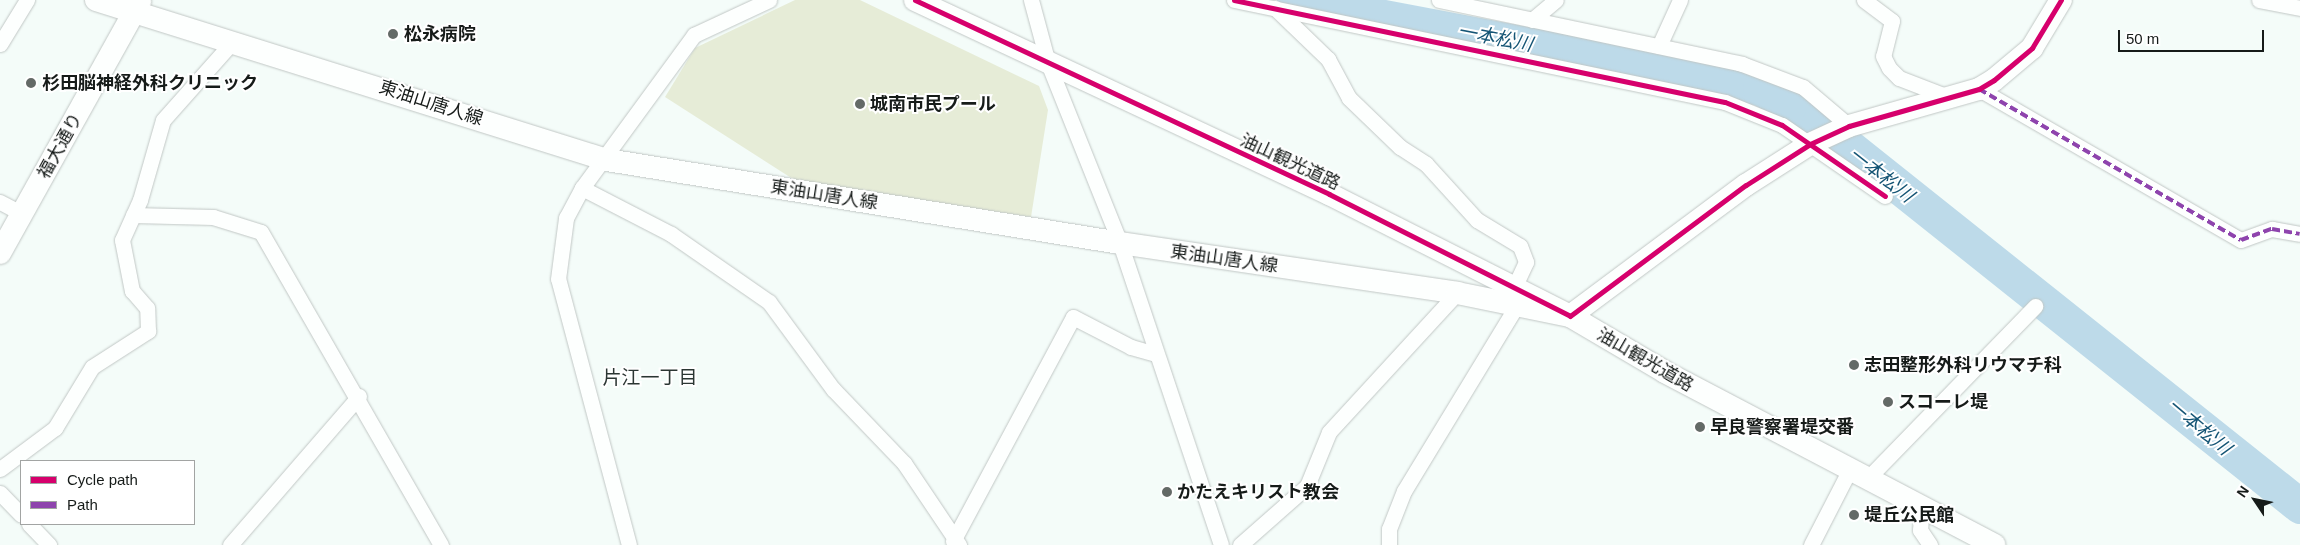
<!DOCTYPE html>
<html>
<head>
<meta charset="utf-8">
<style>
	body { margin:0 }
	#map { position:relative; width:2300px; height:545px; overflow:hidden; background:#f4fcf9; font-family:Arial,"Noto Sans JP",sans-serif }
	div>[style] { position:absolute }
	.green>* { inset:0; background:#e6ecd7 }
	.river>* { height:35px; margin:-17.5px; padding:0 17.5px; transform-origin:17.5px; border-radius:17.5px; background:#bddae9 }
	.roads { filter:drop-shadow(0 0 1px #c1c7c5) drop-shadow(0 0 1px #c1c7c5) }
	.street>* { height:15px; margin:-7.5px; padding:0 7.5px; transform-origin:7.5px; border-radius:7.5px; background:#fdfffe }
	.secondary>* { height:22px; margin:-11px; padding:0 11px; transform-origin:11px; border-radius:11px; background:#fdfffe }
	.quiet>* { height:4px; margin-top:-2px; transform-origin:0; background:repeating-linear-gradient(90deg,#8e44ad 0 8px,transparent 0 12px) }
	.cycleway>* { height:5px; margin:-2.5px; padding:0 2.5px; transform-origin:2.5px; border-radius:2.5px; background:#d6006c }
	.dots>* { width:14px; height:14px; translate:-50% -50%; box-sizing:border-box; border:2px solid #fff; border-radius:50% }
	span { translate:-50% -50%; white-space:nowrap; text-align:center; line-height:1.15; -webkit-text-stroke:4px #fff; paint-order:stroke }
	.poi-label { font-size:18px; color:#161b19; font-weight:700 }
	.left { translate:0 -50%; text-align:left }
	.street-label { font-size:18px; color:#161b19 }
	.water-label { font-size:19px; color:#155575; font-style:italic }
	.neighbourhood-label { font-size:19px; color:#2b3633 }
	.legend { position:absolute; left:20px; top:460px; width:175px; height:65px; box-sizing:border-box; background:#fff; border:1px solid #a2a4a3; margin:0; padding:6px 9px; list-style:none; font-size:15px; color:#161b19 }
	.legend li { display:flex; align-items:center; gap:10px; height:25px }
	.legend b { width:25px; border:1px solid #a2a4a3 }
	.north { position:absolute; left:2230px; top:475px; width:50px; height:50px; -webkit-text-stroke:4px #fff; paint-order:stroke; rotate:304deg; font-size:14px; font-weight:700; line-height:20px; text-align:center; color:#161b19 }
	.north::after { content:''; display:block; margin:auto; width:18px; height:22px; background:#161b19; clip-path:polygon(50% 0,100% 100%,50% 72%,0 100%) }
	.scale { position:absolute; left:2118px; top:30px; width:146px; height:22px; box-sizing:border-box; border:2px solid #161b19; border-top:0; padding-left:6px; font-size:15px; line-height:18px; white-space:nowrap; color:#161b19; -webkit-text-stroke:4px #fff; paint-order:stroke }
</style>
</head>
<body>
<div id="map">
	<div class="green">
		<i style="clip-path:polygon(795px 0,860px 0,1039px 86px,1048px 110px,1031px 217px,796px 181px,665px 97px,695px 48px)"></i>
	</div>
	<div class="river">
		<i style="left:1294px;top:0;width:474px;rotate:10.7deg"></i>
		<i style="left:1760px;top:88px;width:69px;rotate:30.7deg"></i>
		<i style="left:1819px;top:123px;width:615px;rotate:38.53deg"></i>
	</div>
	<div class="roads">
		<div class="street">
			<i style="left:1031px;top:0;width:65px;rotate:74.9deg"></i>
			<i style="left:1048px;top:63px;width:194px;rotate:68.2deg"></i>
			<i style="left:1120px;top:243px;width:318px;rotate:71.5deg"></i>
			<i style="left:1234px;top:0;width:501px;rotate:11.74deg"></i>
			<i style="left:1725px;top:102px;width:61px;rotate:22deg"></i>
			<i style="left:1782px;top:125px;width:125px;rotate:34.6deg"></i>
			<i style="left:1439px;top:0;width:310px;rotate:11.9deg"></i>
			<i style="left:1742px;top:64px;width:65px;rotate:20.7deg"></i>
			<i style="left:1803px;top:87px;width:60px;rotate:40.3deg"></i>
			<i style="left:1864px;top:0;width:35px;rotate:37deg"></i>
			<i style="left:1892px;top:21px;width:36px;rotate:104deg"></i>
			<i style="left:1883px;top:56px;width:13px;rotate:63deg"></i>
			<i style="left:1889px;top:68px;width:14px;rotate:45deg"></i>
			<i style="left:1899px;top:78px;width:50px;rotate:21deg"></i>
			<i style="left:2259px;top:0;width:42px;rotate:11deg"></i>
			<i style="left:1275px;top:8px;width:74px;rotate:43.9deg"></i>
			<i style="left:1328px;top:59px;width:44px;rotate:61.7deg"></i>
			<i style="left:1349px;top:98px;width:71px;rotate:43.9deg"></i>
			<i style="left:1400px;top:147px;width:31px;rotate:33deg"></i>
			<i style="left:1426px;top:164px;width:76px;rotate:47.7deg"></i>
			<i style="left:1477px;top:220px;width:50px;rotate:31.2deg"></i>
			<i style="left:1520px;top:246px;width:17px;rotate:69deg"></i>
			<i style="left:1526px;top:262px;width:29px;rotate:115deg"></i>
			<i style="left:1532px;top:20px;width:31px;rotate:-40deg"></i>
			<i style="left:0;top:44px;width:52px;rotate:-58.5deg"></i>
			<i style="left:1659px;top:46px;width:51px;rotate:-65.5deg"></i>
			<i style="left:1979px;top:89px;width:302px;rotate:30deg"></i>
			<i style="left:2241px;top:240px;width:33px;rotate:-20deg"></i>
			<i style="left:2272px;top:229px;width:28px;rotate:10deg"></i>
			<i style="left:582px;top:188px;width:100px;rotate:27.3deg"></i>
			<i style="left:671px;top:234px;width:119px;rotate:34.8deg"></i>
			<i style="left:769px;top:302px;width:108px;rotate:53.7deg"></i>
			<i style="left:833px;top:389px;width:103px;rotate:46.2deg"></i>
			<i style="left:904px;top:463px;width:99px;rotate:56.1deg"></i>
			<i style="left:0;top:202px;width:26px;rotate:28deg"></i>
			<i style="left:133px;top:215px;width:80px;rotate:1.4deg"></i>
			<i style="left:213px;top:217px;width:50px;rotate:17.4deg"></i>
			<i style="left:261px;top:232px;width:361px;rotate:60.1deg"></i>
			<i style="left:0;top:469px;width:69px;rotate:-36.7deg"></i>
			<i style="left:55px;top:428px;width:71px;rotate:-58.8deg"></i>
			<i style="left:92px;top:367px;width:67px;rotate:-32.7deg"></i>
			<i style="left:148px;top:331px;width:23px;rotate:-92deg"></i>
			<i style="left:147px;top:308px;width:23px;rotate:-131deg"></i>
			<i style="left:132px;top:291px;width:52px;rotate:-101.1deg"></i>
			<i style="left:122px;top:240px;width:44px;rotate:-65.8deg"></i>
			<i style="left:140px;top:200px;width:83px;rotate:-74deg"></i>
			<i style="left:163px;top:120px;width:107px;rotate:-48.4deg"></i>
			<i style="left:1868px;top:478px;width:240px;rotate:-45.8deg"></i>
			<i style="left:0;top:493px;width:30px;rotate:46deg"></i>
			<i style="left:1922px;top:507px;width:23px;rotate:95deg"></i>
			<i style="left:1920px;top:530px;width:18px;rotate:56deg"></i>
			<i style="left:29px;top:524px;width:29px;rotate:46deg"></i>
			<i style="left:953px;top:541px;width:254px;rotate:-61.8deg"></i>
			<i style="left:1073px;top:317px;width:65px;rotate:27.3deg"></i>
			<i style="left:1131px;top:347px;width:25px;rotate:16deg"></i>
			<i style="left:230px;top:545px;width:197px;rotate:-49.1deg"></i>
			<i style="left:629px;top:545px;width:275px;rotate:-104.9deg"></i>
			<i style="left:558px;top:279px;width:62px;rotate:-82.5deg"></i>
			<i style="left:566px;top:218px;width:34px;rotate:-62deg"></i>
			<i style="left:582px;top:188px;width:190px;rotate:-53.8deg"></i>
			<i style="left:694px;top:35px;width:83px;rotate:-25deg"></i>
			<i style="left:1240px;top:545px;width:89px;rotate:-41.4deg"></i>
			<i style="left:1307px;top:486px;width:58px;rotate:-67.8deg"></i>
			<i style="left:1329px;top:432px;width:189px;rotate:-47.4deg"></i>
			<i style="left:1389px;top:545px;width:16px;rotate:-90deg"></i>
			<i style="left:1389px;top:529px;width:41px;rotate:-68.5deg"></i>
			<i style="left:1404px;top:491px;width:218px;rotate:-58.7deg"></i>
			<i style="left:1811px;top:545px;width:85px;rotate:-62.8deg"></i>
		</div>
		<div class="secondary">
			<i style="left:96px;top:0;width:535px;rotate:17.39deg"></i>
			<i style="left:607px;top:160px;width:520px;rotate:9.19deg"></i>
			<i style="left:1120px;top:243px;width:341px;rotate:8.4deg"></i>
			<i style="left:1457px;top:293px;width:115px;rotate:11.5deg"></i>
			<i style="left:915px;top:0;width:457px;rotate:25.1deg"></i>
			<i style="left:1329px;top:194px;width:270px;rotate:26.8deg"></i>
			<i style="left:1570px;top:316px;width:110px;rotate:30.5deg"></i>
			<i style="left:1665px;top:372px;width:372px;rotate:27.7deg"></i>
			<i style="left:0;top:253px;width:288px;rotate:-60.9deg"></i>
			<i style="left:1570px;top:316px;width:219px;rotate:-36.7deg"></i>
			<i style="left:1746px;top:185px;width:76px;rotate:-32.6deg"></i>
			<i style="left:1810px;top:144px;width:43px;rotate:-24.8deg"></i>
			<i style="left:1849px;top:126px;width:135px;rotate:-15.9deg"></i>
			<i style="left:1979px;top:89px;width:17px;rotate:-31deg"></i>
			<i style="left:1994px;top:80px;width:50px;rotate:-40.1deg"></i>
			<i style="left:2032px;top:48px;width:56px;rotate:-58.9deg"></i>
		</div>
	</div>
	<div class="quiet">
		<i style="left:1979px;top:89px;width:302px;rotate:30deg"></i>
		<i style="left:2241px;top:240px;width:33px;rotate:-20deg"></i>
		<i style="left:2272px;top:229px;width:28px;rotate:10deg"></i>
	</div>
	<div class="cycleway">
		<i style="left:915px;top:0;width:457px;rotate:25.1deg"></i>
		<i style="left:1329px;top:194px;width:270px;rotate:26.8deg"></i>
		<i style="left:1570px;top:316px;width:219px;rotate:-36.7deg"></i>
		<i style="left:1746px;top:185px;width:76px;rotate:-32.6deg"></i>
		<i style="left:1810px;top:144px;width:43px;rotate:-24.8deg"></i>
		<i style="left:1849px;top:126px;width:135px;rotate:-15.9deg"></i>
		<i style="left:1979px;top:89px;width:17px;rotate:-31deg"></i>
		<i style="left:1994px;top:80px;width:50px;rotate:-40.1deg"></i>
		<i style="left:2032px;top:48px;width:56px;rotate:-58.9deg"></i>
		<i style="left:1234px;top:0;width:501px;rotate:11.74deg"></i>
		<i style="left:1725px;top:102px;width:61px;rotate:22deg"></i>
		<i style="left:1782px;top:125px;width:125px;rotate:34.6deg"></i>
	</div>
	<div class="dots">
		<i style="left:393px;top:34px;background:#646a67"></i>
		<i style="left:31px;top:83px;background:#646a67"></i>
		<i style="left:860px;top:104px;background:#646a67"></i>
		<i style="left:1854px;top:365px;background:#646a67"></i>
		<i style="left:1888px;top:402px;background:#646a67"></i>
		<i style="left:1700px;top:427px;background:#646a67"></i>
		<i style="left:1167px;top:492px;background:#646a67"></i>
		<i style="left:1854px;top:515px;background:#646a67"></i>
	</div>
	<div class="poi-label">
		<span class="left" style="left:404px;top:34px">松永病院</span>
		<span class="left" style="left:42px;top:83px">杉田脳神経外科クリニック</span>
		<span class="left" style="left:870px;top:104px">城南市民プール</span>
		<span class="left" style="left:1864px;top:365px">志田整形外科リウマチ科</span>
		<span class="left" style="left:1898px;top:402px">スコーレ堤</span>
		<span class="left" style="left:1710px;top:427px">早良警察署堤交番</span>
		<span class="left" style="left:1177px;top:492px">かたえキリスト教会</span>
		<span class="left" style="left:1864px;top:515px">堤丘公民館</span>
	</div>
	<div class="street-label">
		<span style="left:431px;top:103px;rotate:18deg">東油山唐人線</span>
		<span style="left:60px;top:146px;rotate:-61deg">福大通り</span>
		<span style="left:1290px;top:162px;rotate:25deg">油山観光道路</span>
		<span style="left:824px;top:195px;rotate:9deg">東油山唐人線</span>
		<span style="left:1224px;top:259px;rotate:8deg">東油山唐人線</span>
		<span style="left:1645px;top:360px;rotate:30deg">油山観光道路</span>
	</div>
	<div class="water-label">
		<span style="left:1495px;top:38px;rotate:11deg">一本松川</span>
		<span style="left:1881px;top:175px;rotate:38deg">一本松川</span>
		<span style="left:2199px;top:427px;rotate:40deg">一本松川</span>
	</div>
	<div class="neighbourhood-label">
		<span style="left:650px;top:378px">片江一丁目</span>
	</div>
	<ul class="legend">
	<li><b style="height:6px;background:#d6006c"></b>Cycle path</li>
	<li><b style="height:6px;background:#8e44ad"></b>Path</li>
	</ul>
	<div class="north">N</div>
	<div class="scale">50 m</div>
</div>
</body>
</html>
